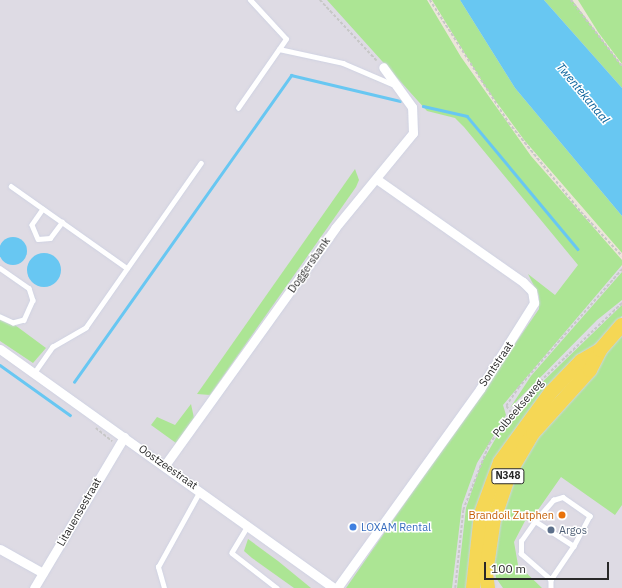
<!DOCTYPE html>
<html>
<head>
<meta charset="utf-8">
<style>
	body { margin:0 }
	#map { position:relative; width:622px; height:588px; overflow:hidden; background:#ece5da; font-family:"IBM Plex Sans",sans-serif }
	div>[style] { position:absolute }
	.industrial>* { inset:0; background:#dedbe4 }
	.green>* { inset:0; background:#ace594 }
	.water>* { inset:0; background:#68c7f2 }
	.round { border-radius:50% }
	.stream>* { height:2.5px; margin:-1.25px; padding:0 1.25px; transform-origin:1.25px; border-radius:1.25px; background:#68c7f2 }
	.path>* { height:1.5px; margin-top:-0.75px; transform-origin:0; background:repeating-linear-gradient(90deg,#c7c7c7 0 3px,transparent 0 5px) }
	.roads { filter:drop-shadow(0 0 1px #cfd2e2) drop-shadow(0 0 1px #cfd2e2) }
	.lane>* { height:4.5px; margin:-2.25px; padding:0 2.25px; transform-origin:2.25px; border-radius:2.25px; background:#fff }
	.street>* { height:9px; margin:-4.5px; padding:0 4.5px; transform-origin:4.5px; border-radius:4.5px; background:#fff }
	.primary>* { height:14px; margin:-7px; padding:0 7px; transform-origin:7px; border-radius:7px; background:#f5d755 }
	.dots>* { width:11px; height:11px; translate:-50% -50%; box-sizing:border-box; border:2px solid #fff; border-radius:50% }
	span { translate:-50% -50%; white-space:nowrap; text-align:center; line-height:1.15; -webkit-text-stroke:3px #fff; paint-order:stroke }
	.shield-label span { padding:1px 3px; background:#fff; border:1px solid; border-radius:3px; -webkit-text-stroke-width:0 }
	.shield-label { font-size:10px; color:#292929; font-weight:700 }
	.street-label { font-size:11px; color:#292929 }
	.food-label { font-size:11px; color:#c56008 }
	.right { translate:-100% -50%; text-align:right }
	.shop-label { font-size:11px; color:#366cbe }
	.left { translate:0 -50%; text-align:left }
	.service-label { font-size:11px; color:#4e5e75 }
	.water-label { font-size:12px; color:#09639c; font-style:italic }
	.scale { position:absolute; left:484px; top:562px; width:125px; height:18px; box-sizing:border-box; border:2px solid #292929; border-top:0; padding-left:5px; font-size:12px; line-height:14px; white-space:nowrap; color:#292929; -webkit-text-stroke:3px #fff; paint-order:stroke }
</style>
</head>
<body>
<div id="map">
	<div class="industrial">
		<i style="clip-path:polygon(0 0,419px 0,533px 172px,622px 267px,622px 588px,0 588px)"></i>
	</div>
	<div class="green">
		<i style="clip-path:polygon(327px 0,427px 0,461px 57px,531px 156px,622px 260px,622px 265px,503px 405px,506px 415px,477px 463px,462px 505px,452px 588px,346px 588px,539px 309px,539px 296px,528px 274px,555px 295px,578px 265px,464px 127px,455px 118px,427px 111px)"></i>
		<i style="clip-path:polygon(432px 0,460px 0,515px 88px,622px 216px,622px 253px,525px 141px,486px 88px)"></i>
		<i style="clip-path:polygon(544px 0,572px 0,622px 66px,622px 88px)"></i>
		<i style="clip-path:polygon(578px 0,622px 0,622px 64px,598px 32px)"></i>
		<i style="clip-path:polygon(355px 169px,359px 180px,356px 187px,210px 395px,197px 394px)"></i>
		<i style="clip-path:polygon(622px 272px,622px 300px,597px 320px,510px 408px,531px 376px)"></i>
		<i style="clip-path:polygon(622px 305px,622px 316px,518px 426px,501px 451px,470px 588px,457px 588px,466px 508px,481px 464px,497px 436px,531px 393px)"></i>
		<i style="clip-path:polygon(0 314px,46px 348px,33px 363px,0 341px)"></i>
		<i style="clip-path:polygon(622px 334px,622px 505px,615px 515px,561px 477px,533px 517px,525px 521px,514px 542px,518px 565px,542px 588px,503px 588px,496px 578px,493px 561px,505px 496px,529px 449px)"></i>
		<i style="clip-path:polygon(191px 404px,194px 418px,176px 443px,151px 425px,157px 417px,175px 425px)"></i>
		<i style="clip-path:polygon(248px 539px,278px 561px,311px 588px,294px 588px,252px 558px,244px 551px)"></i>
	</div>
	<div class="water">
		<i style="clip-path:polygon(460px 0,544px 0,622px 88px,622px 216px,515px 88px)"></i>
		<i class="round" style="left:-1px;top:237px;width:28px;height:28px"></i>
		<i class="round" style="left:27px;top:253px;width:34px;height:34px"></i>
	</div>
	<div class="stream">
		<i style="left:423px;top:106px;width:45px;rotate:12.8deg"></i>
		<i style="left:467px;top:116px;width:173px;rotate:50.2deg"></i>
		<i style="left:0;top:365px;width:86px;rotate:35.5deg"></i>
		<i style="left:74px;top:382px;width:376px;rotate:-54.7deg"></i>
		<i style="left:291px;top:75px;width:112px;rotate:13.4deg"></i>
	</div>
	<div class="path">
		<i style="left:320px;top:0;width:83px;rotate:46.9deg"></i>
		<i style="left:430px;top:0;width:146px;rotate:57.3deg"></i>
		<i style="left:509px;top:123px;width:114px;rotate:51deg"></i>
		<i style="left:581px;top:212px;width:60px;rotate:47deg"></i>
		<i style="left:571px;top:0;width:83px;rotate:52.3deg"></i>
		<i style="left:511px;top:413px;width:9px;rotate:-126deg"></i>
		<i style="left:506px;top:406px;width:22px;rotate:-56deg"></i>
		<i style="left:518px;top:388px;width:158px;rotate:-48.8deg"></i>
		<i style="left:96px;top:428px;width:21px;rotate:39deg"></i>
		<i style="left:455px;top:588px;width:78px;rotate:-84.1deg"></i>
		<i style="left:463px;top:510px;width:71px;rotate:-68.5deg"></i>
		<i style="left:489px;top:444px;width:71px;rotate:-51.8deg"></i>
		<i style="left:533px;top:388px;width:123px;rotate:-43.7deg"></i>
	</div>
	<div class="roads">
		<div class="lane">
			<i style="left:279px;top:49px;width:66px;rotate:12.3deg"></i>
			<i style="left:343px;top:63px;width:53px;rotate:23.2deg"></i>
			<i style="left:238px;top:108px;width:84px;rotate:-55.2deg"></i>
			<i style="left:286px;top:39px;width:53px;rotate:-132.7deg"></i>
			<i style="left:11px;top:186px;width:142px;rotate:35.3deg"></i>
			<i style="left:43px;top:209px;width:19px;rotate:125deg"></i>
			<i style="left:32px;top:225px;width:15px;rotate:67deg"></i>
			<i style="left:38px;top:239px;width:12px;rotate:-5deg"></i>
			<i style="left:50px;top:238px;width:20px;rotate:-53deg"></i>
			<i style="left:0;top:268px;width:35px;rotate:35deg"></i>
			<i style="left:29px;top:288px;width:13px;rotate:72deg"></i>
			<i style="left:33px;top:300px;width:22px;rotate:114deg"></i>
			<i style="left:24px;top:320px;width:11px;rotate:165deg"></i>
			<i style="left:13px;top:323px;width:14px;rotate:-155deg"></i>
			<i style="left:34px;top:373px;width:32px;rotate:-55deg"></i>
			<i style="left:52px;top:347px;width:39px;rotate:-30deg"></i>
			<i style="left:86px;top:327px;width:200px;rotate:-55deg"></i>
			<i style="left:535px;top:521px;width:28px;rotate:-49deg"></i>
			<i style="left:553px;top:500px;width:10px;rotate:-17deg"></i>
			<i style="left:563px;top:497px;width:33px;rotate:35deg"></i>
			<i style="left:590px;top:516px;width:34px;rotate:118deg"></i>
			<i style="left:248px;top:526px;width:31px;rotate:121deg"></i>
			<i style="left:232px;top:553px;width:57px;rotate:37.9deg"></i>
			<i style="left:551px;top:580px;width:40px;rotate:-139deg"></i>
			<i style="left:521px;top:554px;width:13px;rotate:-90deg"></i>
			<i style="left:521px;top:541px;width:24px;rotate:-55deg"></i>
			<i style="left:535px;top:521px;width:46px;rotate:32.7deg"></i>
			<i style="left:574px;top:546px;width:41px;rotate:124.1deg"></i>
			<i style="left:551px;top:580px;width:8px;rotate:90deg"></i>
			<i style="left:164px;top:588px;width:22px;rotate:-106deg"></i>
			<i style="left:158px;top:567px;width:87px;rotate:-61.1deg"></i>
		</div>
		<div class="street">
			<i style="left:0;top:349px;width:411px;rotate:35.6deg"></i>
			<i style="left:165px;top:465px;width:292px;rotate:-54.3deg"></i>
			<i style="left:335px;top:228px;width:123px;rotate:-50.6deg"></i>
			<i style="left:413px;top:133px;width:26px;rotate:-92deg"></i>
			<i style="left:412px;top:107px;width:49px;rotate:-125.9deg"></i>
			<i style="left:0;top:549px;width:49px;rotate:29.2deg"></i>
			<i style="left:34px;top:588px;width:176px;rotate:-59.2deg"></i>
			<i style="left:337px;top:588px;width:245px;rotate:-54.3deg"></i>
			<i style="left:480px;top:389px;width:102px;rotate:-57.9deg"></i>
			<i style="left:534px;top:303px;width:12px;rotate:-99deg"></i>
			<i style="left:532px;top:291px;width:13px;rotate:-135deg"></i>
			<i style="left:523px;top:282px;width:177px;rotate:-144.9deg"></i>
		</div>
		<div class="primary">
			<i style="left:473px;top:588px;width:74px;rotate:-83.8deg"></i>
			<i style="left:481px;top:514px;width:55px;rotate:-69.9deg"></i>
			<i style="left:500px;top:462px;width:87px;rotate:-53.9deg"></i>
			<i style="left:551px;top:392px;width:43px;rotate:-45.9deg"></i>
			<i style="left:581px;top:361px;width:22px;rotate:-30deg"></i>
			<i style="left:488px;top:588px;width:15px;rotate:-98deg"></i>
			<i style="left:486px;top:573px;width:55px;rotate:-81.6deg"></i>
			<i style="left:494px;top:519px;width:50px;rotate:-71.2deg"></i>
			<i style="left:510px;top:472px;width:45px;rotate:-59.5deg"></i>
			<i style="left:533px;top:433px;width:85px;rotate:-47.9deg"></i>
			<i style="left:590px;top:370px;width:22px;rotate:-63deg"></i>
			<i style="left:600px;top:350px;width:33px;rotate:-49deg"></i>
		</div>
	</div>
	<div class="dots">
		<i style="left:562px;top:515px;background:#e8710a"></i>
		<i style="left:353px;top:527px;background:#3f7fe0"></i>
		<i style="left:551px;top:530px;background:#5c6f8a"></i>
	</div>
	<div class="shield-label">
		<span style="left:508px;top:476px">N348</span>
	</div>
	<div class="street-label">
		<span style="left:309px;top:265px;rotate:-55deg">Doggersbank</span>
		<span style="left:496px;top:364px;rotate:-56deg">Sontstraat</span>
		<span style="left:518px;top:408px;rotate:-50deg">Polbeekseweg</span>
		<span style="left:168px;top:467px;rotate:35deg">Oostzeestraat</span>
		<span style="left:79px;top:512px;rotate:-60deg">Litauensestraat</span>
	</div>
	<div class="food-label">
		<span class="right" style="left:554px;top:515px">Brandoil Zutphen</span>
	</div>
	<div class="shop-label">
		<span class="left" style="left:361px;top:527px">LOXAM Rental</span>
	</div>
	<div class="service-label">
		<span class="left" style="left:559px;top:530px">Argos</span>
	</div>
	<div class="water-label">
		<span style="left:583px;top:93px;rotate:50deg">Twentekanaal</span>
	</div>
	<div class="scale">100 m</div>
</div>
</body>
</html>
